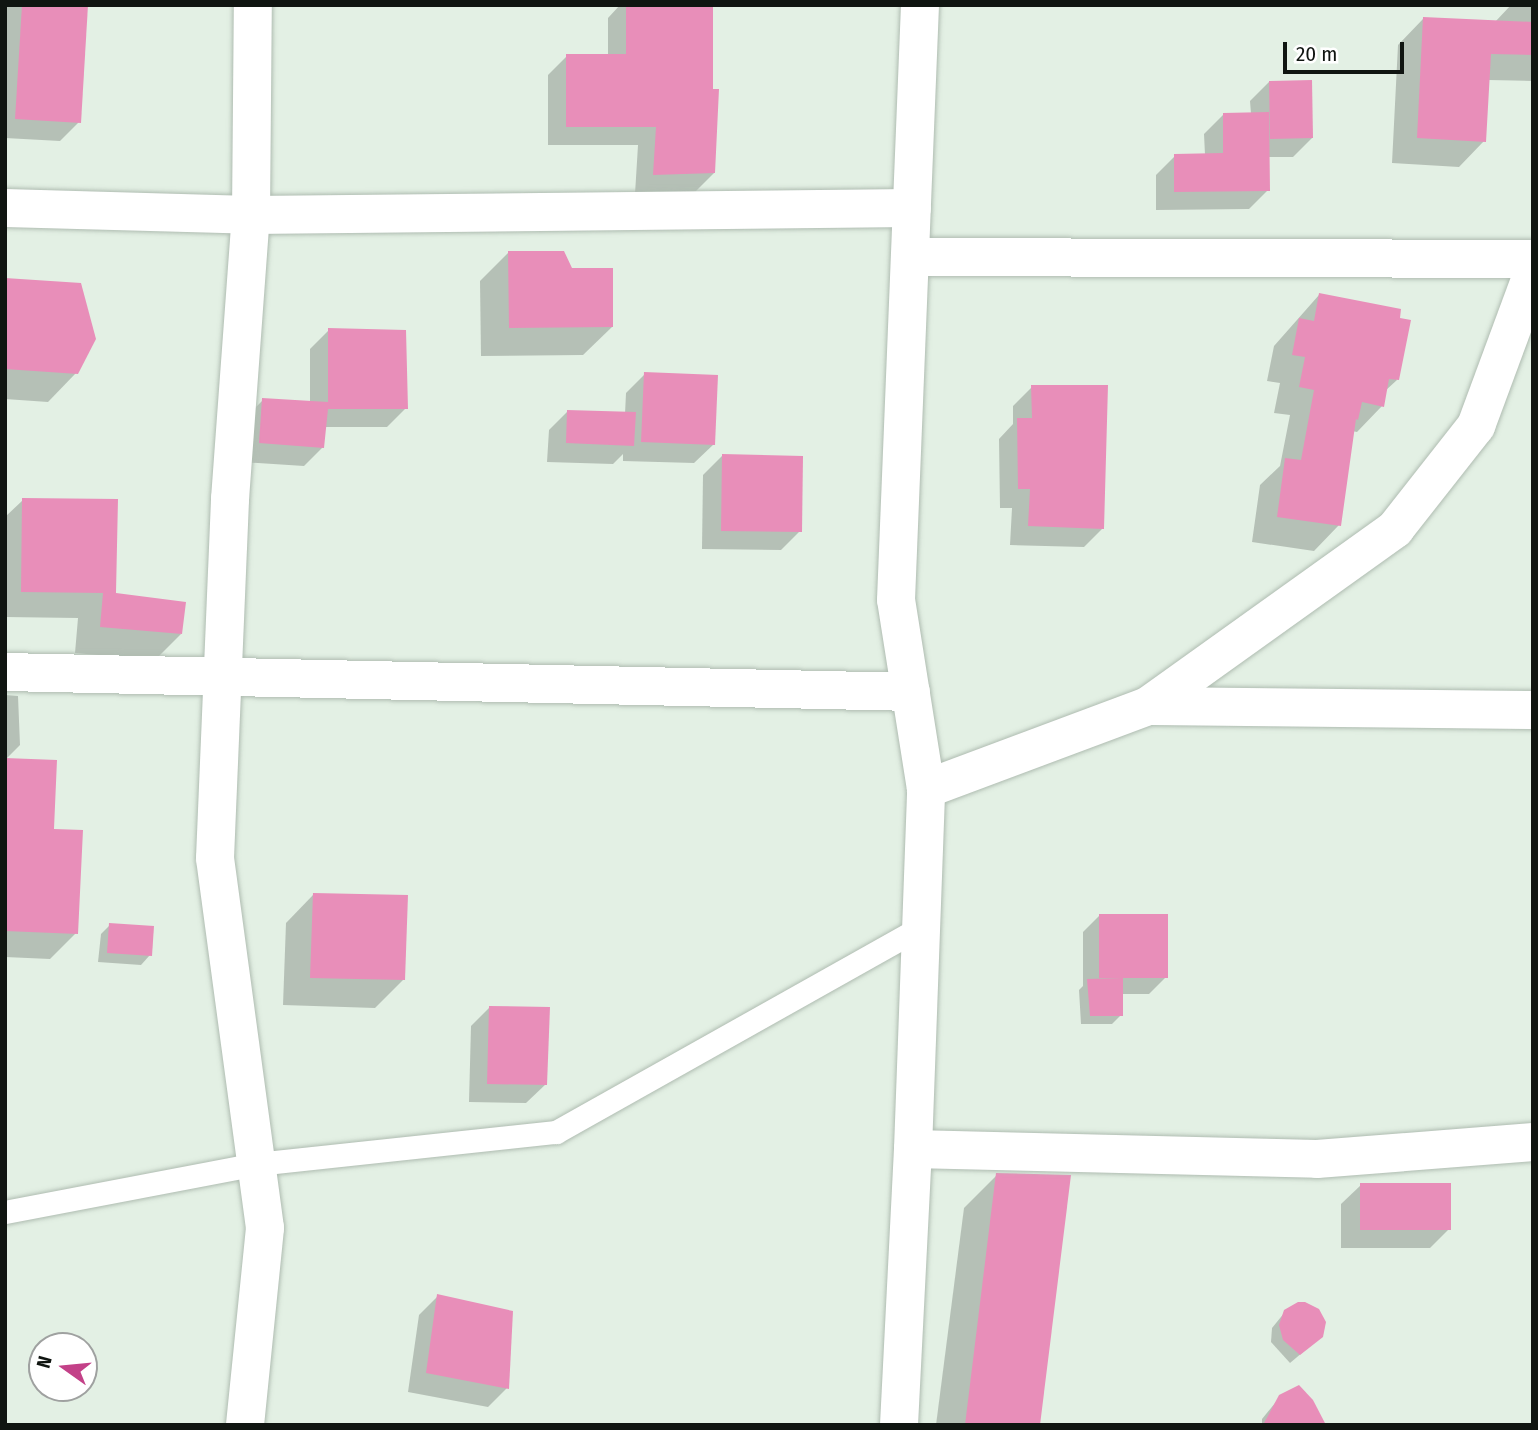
<!DOCTYPE html>
<html>
<head>
<meta charset="utf-8">
<style>
	body { margin:0 }
	#map { position:relative; width:1538px; height:1430px; overflow:hidden; background:#e3f0e4; font-family:"Fira Sans Condensed",sans-serif }
	div>[style] { position:absolute }
	.shadow>* { inset:0; background:#0003 }
	.building>* { inset:0; background:#e88eb9 }
	.roads { filter:drop-shadow(0 0 2px #afbcb1) drop-shadow(0 0 2px #afbcb1) }
	.service>* { height:23px; margin:-11.5px; padding:0 11.5px; transform-origin:11.5px; border-radius:11.5px; background:#fff }
	.minor>* { height:38px; margin:-19px; padding:0 19px; transform-origin:19px; border-radius:19px; background:#fff }
	span { translate:-50% -50%; white-space:nowrap; text-align:center; line-height:1.15; -webkit-text-stroke:7px #fff; paint-order:stroke }
	.frame { position:absolute; inset:0; border:7px solid #101511; pointer-events:none }
	.north { position:absolute; left:28px; top:1332px; width:70px; height:70px; box-sizing:border-box; background:#fff; border:2px solid #9fa1a0; border-radius:50%; rotate:285deg; font-size:19px; font-weight:700; line-height:28px; text-align:center; color:#101511 }
	.north::after { content:''; display:block; margin:auto; width:24px; height:32px; background:#c34188; clip-path:polygon(50% 0,100% 100%,50% 72%,0 100%) }
	.scale { position:absolute; left:1283px; top:42px; width:121px; height:32px; box-sizing:border-box; border:4px solid #101511; border-top:0; padding-left:9px; font-size:21px; line-height:24px; white-space:nowrap; color:#101511; -webkit-text-stroke:5px #fff; paint-order:stroke }
</style>
</head>
<body>
<div id="map">
	<div class="shadow">
		<i style="clip-path:polygon(5px 5px,86px 5px,79px 122px,60px 141px,5px 138px)"></i>
		<i style="clip-path:polygon(620px 5px,711px 5px,714px 173px,695px 192px,635px 194px,638px 145px,548px 145px,548px 75px,567px 56px,608px 56px,608px 18px)"></i>
		<i style="clip-path:polygon(1511px 5px,1533px 6px,1533px 81px,1488px 80px,1484px 141px,1459px 167px,1392px 163px,1398px 45px,1423px 19px,1495px 22px)"></i>
		<i style="clip-path:polygon(1269px 82px,1312px 138px,1293px 157px,1268px 157px,1268px 190px,1249px 209px,1156px 210px,1156px 175px,1175px 156px,1205px 155px,1204px 134px,1223px 115px,1251px 114px,1250px 101px)"></i>
		<i style="clip-path:polygon(509px 252px,571px 270px,612px 327px,583px 355px,481px 356px,480px 281px)"></i>
		<i style="clip-path:polygon(5px 280px,76px 373px,48px 402px,5px 399px)"></i>
		<i style="clip-path:polygon(1319px 295px,1397px 380px,1385px 391px,1382px 406px,1357px 432px,1352px 431px,1339px 525px,1314px 551px,1252px 542px,1260px 485px,1280px 466px,1290px 415px,1274px 413px,1280px 383px,1267px 381px,1274px 346px)"></i>
		<i style="clip-path:polygon(329px 330px,406px 408px,387px 427px,325px 427px,323px 447px,304px 466px,241px 462px,244px 419px,263px 400px,310px 403px,310px 349px)"></i>
		<i style="clip-path:polygon(645px 374px,714px 444px,694px 463px,623px 461px,623px 454px,613px 464px,547px 462px,549px 430px,568px 411px,625px 414px,626px 393px)"></i>
		<i style="clip-path:polygon(1032px 387px,1103px 528px,1084px 547px,1010px 545px,1012px 508px,1000px 508px,999px 439px,1013px 424px,1013px 406px)"></i>
		<i style="clip-path:polygon(722px 456px,800px 531px,781px 550px,702px 549px,703px 475px)"></i>
		<i style="clip-path:polygon(23px 500px,114px 594px,181px 634px,155px 660px,75px 653px,78px 618px,5px 617px,5px 517px)"></i>
		<i style="clip-path:polygon(5px 695px,18px 696px,20px 745px,6px 759px,52px 831px,76px 933px,50px 959px,5px 957px)"></i>
		<i style="clip-path:polygon(314px 894px,403px 980px,375px 1008px,283px 1005px,286px 923px)"></i>
		<i style="clip-path:polygon(1100px 915px,1166px 977px,1149px 994px,1121px 994px,1121px 1015px,1112px 1024px,1081px 1024px,1079px 990px,1083px 986px,1083px 932px)"></i>
		<i style="clip-path:polygon(110px 925px,150px 955px,141px 965px,98px 962px,101px 934px)"></i>
		<i style="clip-path:polygon(490px 1007px,546px 1084px,526px 1103px,469px 1102px,471px 1026px)"></i>
		<i style="clip-path:polygon(997px 1175px,1038px 1425px,936px 1425px,964px 1208px)"></i>
		<i style="clip-path:polygon(1361px 1185px,1449px 1229px,1430px 1248px,1341px 1248px,1341px 1204px)"></i>
		<i style="clip-path:polygon(438px 1296px,507px 1388px,488px 1407px,408px 1392px,419px 1315px)"></i>
		<i style="clip-path:polygon(1285px 1312px,1322px 1336px,1290px 1363px,1271px 1342px,1272px 1328px)"></i>
		<i style="clip-path:polygon(1280px 1397px,1313px 1425px,1262px 1425px,1262px 1419px)"></i>
	</div>
	<div class="building">
		<i style="clip-path:polygon(22px 5px,88px 5px,81px 123px,15px 119px)"></i>
		<i style="clip-path:polygon(626px 5px,713px 5px,713px 89px,719px 89px,715px 173px,653px 175px,656px 127px,566px 127px,566px 54px,626px 54px)"></i>
		<i style="clip-path:polygon(1423px 17px,1533px 22px,1533px 55px,1491px 54px,1486px 142px,1417px 138px)"></i>
		<i style="clip-path:polygon(1312px 80px,1313px 138px,1270px 139px,1269px 81px)"></i>
		<i style="clip-path:polygon(1269px 112px,1270px 191px,1174px 192px,1174px 154px,1223px 153px,1223px 113px)"></i>
		<i style="clip-path:polygon(508px 251px,564px 251px,572px 268px,613px 268px,613px 327px,509px 328px)"></i>
		<i style="clip-path:polygon(5px 278px,81px 283px,96px 339px,78px 374px,5px 369px)"></i>
		<i style="clip-path:polygon(1319px 293px,1401px 309px,1400px 318px,1411px 320px,1399px 380px,1389px 379px,1384px 407px,1362px 402px,1358px 420px,1356px 419px,1341px 526px,1277px 517px,1285px 458px,1301px 460px,1314px 390px,1299px 387px,1305px 357px,1292px 355px,1299px 318px,1314px 321px)"></i>
		<i style="clip-path:polygon(328px 328px,406px 330px,408px 409px,328px 409px,324px 448px,259px 443px,262px 398px,328px 402px)"></i>
		<i style="clip-path:polygon(644px 372px,718px 375px,715px 445px,641px 442px)"></i>
		<i style="clip-path:polygon(1031px 385px,1108px 385px,1104px 529px,1028px 526px,1030px 489px,1018px 489px,1017px 418px,1032px 418px)"></i>
		<i style="clip-path:polygon(567px 410px,636px 412px,634px 446px,566px 443px)"></i>
		<i style="clip-path:polygon(722px 454px,803px 456px,802px 532px,721px 531px)"></i>
		<i style="clip-path:polygon(22px 498px,118px 499px,116px 593px,186px 602px,182px 634px,100px 627px,103px 593px,21px 592px)"></i>
		<i style="clip-path:polygon(5px 758px,57px 760px,54px 829px,83px 830px,78px 934px,5px 931px)"></i>
		<i style="clip-path:polygon(313px 893px,408px 895px,405px 980px,310px 978px)"></i>
		<i style="clip-path:polygon(1099px 914px,1168px 914px,1168px 978px,1099px 978px)"></i>
		<i style="clip-path:polygon(109px 923px,154px 926px,152px 956px,107px 953px)"></i>
		<i style="clip-path:polygon(1123px 978px,1123px 1016px,1090px 1016px,1087px 979px)"></i>
		<i style="clip-path:polygon(489px 1006px,550px 1007px,547px 1085px,487px 1084px)"></i>
		<i style="clip-path:polygon(996px 1173px,1071px 1175px,1040px 1425px,965px 1425px)"></i>
		<i style="clip-path:polygon(1360px 1183px,1451px 1183px,1451px 1230px,1360px 1230px)"></i>
		<i style="clip-path:polygon(437px 1294px,513px 1311px,509px 1389px,426px 1373px)"></i>
		<i style="clip-path:polygon(1298px 1302px,1305px 1302px,1319px 1309px,1326px 1322px,1323px 1337px,1300px 1355px,1283px 1340px,1279px 1325px,1284px 1310px)"></i>
		<i style="clip-path:polygon(1299px 1385px,1313px 1400px,1326px 1425px,1263px 1425px,1279px 1395px)"></i>
	</div>
	<div class="roads">
		<div class="service">
			<i style="left:5px;top:1212px;width:256px;rotate:-10.8deg"></i>
			<i style="left:256px;top:1164px;width:302px;rotate:-6.1deg"></i>
			<i style="left:556px;top:1132px;width:420px;rotate:-29.3deg"></i>
		</div>
		<div class="minor">
			<i style="left:5px;top:208px;width:246px;rotate:1.6deg"></i>
			<i style="left:251px;top:215px;width:661px;rotate:-0.61deg"></i>
			<i style="left:910px;top:257px;width:623px;rotate:0.18deg"></i>
			<i style="left:5px;top:672px;width:906px;rotate:1.26deg"></i>
			<i style="left:1148px;top:706px;width:304px;rotate:-35.6deg"></i>
			<i style="left:1395px;top:529px;width:131px;rotate:-51.8deg"></i>
			<i style="left:1476px;top:426px;width:164px;rotate:-69.7deg"></i>
			<i style="left:926px;top:789px;width:237px;rotate:-20.5deg"></i>
			<i style="left:1148px;top:706px;width:385px;rotate:0.6deg"></i>
			<i style="left:913px;top:1149px;width:404px;rotate:1.4deg"></i>
			<i style="left:1317px;top:1159px;width:217px;rotate:-4.5deg"></i>
			<i style="left:245px;top:1425px;width:198px;rotate:-84.2deg"></i>
			<i style="left:265px;top:1228px;width:373px;rotate:-97.7deg"></i>
			<i style="left:215px;top:858px;width:359px;rotate:-87.6deg"></i>
			<i style="left:230px;top:499px;width:285px;rotate:-85.8deg"></i>
			<i style="left:251px;top:215px;width:210px;rotate:-89.5deg"></i>
			<i style="left:899px;top:1425px;width:276px;rotate:-87.1deg"></i>
			<i style="left:913px;top:1149px;width:360px;rotate:-87.9deg"></i>
			<i style="left:926px;top:789px;width:191px;rotate:-99deg"></i>
			<i style="left:896px;top:600px;width:595px;rotate:-87.69deg"></i>
		</div>
	</div>
	<div class="frame"></div>
	<div class="north">N</div>
	<div class="scale">20 m</div>
</div>
</body>
</html>
